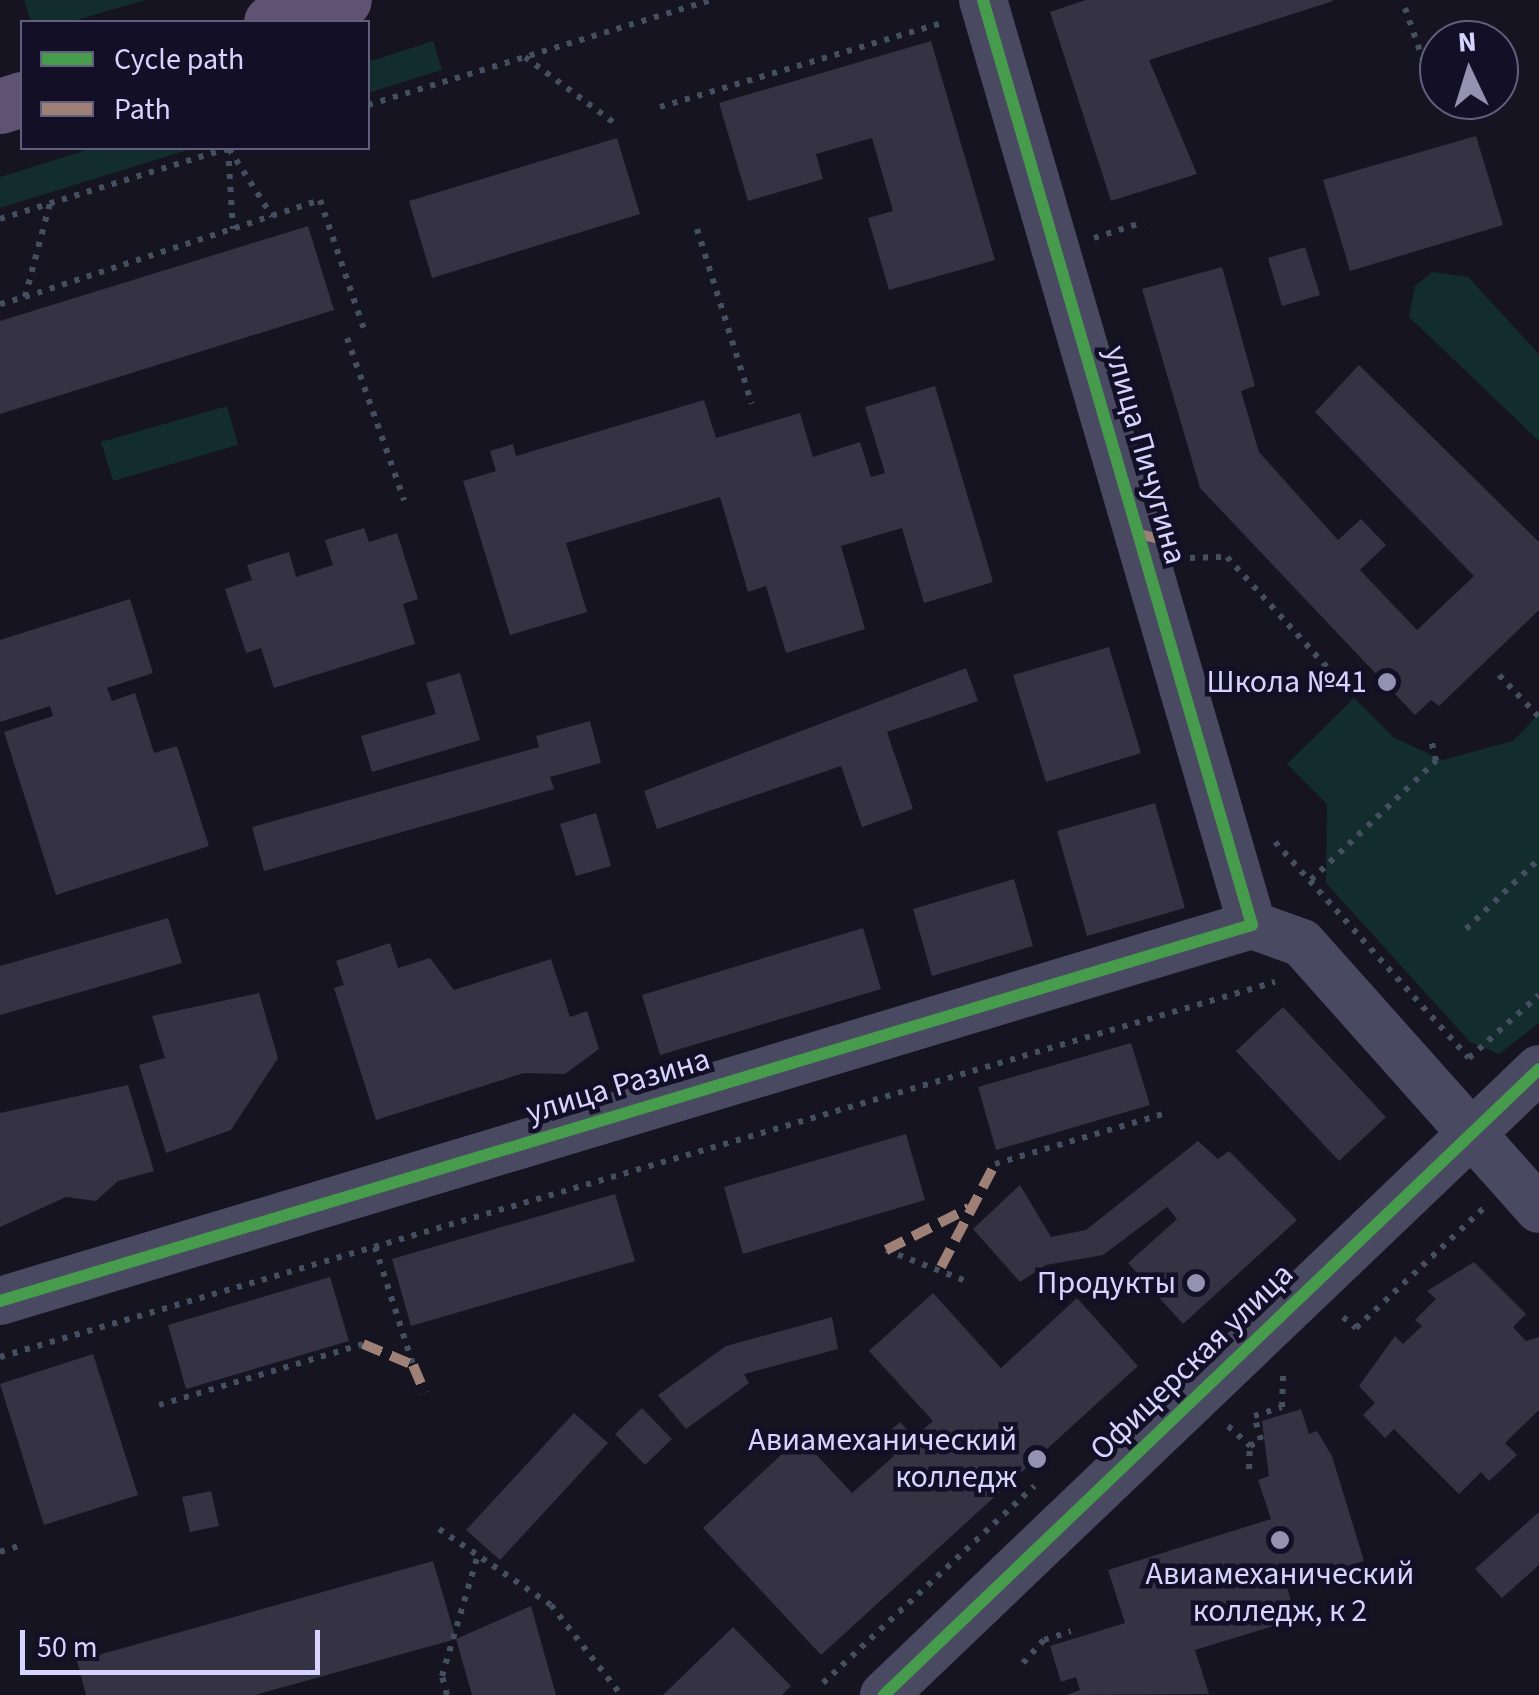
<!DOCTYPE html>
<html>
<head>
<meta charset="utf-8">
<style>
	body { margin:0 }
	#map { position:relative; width:1539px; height:1695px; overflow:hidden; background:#161421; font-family:"Source Sans 3",sans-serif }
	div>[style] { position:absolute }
	.green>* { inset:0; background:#132c2d }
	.building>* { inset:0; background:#343243 }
	.path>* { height:6px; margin-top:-3px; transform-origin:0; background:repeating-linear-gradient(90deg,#44505f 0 5px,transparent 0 13px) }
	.minor>* { height:48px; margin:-24px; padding:0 24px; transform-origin:24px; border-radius:24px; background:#4a4962 }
	.major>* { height:55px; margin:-27.5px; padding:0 27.5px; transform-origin:27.5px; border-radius:27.5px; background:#5e5373 }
	.quiet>* { height:10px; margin-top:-5px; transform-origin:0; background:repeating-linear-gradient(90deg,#9e8076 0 20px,transparent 0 30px) }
	.cycleway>* { height:12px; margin:-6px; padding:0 6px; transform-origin:6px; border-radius:6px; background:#469c4c }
	.dots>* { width:28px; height:28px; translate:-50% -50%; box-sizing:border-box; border:5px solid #130f26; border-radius:50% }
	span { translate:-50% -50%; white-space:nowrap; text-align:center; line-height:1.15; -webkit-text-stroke:9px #130f26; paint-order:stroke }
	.street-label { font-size:32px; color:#d9d4ff }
	.poi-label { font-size:32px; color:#d9d4ff }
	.right { translate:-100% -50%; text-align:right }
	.legend { position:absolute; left:20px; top:20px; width:350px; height:130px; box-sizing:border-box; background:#130f26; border:2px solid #625e7d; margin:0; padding:12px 18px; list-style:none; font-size:30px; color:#d9d4ff }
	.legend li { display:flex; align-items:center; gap:20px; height:50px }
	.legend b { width:50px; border:2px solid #625e7d }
	.north { position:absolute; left:1419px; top:20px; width:100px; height:100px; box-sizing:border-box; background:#130f26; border:2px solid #625e7d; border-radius:50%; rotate:356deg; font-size:28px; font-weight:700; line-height:40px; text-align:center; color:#d9d4ff }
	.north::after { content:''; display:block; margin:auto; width:35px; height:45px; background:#9591b1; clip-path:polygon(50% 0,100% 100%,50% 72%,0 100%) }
	.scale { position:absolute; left:20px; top:1630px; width:300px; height:45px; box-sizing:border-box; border:5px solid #d9d4ff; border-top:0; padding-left:12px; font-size:30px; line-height:35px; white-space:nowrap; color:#d9d4ff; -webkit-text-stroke:8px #130f26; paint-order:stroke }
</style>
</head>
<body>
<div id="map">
	<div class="green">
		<i style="clip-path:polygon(24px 0,145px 0,70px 22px,31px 22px)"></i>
		<i style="clip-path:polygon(433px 41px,442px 70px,368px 93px,368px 62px)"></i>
		<i style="clip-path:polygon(93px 148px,194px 148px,0 208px,0 177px)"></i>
		<i style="clip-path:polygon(1432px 272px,1468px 277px,1539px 354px,1539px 441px,1409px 317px,1415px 286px)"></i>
		<i style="clip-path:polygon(227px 406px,238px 445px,113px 481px,101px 442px)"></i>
		<i style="clip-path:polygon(1354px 698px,1393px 737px,1442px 760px,1513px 741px,1539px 714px,1539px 1023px,1499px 1054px,1470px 1042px,1326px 883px,1327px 804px,1287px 764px)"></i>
	</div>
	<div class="building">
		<i style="clip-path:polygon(1086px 0,1333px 0,1333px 1px,1149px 60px,1197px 174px,1111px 201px,1050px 12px)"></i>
		<i style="clip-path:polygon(931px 41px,995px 260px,889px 290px,868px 218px,893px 211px,872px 138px,816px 154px,823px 179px,748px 201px,719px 103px)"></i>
		<i style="clip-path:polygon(1476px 136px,1503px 225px,1350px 271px,1323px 180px)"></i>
		<i style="clip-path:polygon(617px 138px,640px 214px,432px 278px,409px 201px)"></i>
		<i style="clip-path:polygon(308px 226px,334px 310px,0 414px,0 321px)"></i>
		<i style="clip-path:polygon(1305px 247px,1320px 295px,1282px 306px,1268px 258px)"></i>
		<i style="clip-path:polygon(1222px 267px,1255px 386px,1241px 391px,1259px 452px,1338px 540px,1361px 519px,1386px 545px,1360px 570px,1417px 630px,1474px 576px,1315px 412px,1359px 365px,1539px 542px,1539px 610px,1439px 706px,1431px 700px,1415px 715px,1200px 488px,1142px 289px)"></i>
		<i style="clip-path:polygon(935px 386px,993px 582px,924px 603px,902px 528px,841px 546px,865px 629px,786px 653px,766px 586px,748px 592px,720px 497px,566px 543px,587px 612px,510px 635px,463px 481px,496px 471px,490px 451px,513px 444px,516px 456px,704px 400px,716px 438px,800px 413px,813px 457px,860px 442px,871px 477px,885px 473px,865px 407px)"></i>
		<i style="clip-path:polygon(364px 528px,369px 542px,397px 533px,418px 599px,403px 604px,415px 644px,274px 688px,261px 648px,246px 653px,225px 589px,252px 580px,247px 565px,289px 552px,296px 577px,333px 565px,325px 540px)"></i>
		<i style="clip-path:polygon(130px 599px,153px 673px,107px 688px,112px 701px,135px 693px,154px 753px,177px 746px,209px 846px,56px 895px,4px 732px,53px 716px,50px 706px,0 722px,0 640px)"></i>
		<i style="clip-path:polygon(1109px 647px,1141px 753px,1046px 782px,1013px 675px)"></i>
		<i style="clip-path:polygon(966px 668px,978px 701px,887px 732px,913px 809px,862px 827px,841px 766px,657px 829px,644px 791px)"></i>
		<i style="clip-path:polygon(460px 673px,480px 740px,372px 772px,361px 736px,436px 714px,426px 683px)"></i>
		<i style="clip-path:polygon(590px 721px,601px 763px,550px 777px,554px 789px,264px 871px,252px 827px,539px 747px,536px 736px)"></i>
		<i style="clip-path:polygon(1155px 803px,1185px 908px,1087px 936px,1057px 831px)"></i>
		<i style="clip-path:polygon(596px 813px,611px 866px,576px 876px,560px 824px)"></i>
		<i style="clip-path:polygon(1014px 879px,1033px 946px,932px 976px,913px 909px)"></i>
		<i style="clip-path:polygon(168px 918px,182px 963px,0 1015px,0 966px)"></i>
		<i style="clip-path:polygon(863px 928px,881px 989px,660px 1055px,642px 995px)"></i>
		<i style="clip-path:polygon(390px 943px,398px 968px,430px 958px,454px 990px,551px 959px,570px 1017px,587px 1011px,599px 1049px,565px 1074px,524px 1073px,376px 1120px,334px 988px,344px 985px,336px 961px)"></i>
		<i style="clip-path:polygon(259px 993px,278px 1058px,231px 1130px,166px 1153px,139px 1065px,165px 1058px,152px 1016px)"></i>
		<i style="clip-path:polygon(1283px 1007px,1386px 1117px,1339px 1161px,1236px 1051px)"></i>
		<i style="clip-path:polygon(1131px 1043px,1150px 1105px,996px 1150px,978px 1087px)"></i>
		<i style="clip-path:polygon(128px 1085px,154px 1171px,118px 1181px,96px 1201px,66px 1197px,0 1227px,0 1113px)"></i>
		<i style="clip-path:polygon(906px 1134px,925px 1200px,743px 1254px,724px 1187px)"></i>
		<i style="clip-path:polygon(1198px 1141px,1218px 1159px,1229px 1151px,1297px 1220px,1183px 1324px,1128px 1263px,1177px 1219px,1167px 1207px,1103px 1255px,1046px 1265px,1020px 1282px,973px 1229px,1020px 1185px,1051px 1237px,1086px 1230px)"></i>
		<i style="clip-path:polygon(615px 1194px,635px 1261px,411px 1326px,392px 1259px)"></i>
		<i style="clip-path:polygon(1474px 1262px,1526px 1314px,1513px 1327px,1526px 1341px,1539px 1337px,1539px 1410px,1505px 1443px,1517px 1455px,1489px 1481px,1481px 1472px,1459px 1494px,1394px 1429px,1385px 1438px,1363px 1415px,1375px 1403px,1359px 1386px,1395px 1336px,1403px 1344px,1422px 1326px,1415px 1320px,1436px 1299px,1427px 1291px)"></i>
		<i style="clip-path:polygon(330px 1277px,349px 1341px,186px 1389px,168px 1325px)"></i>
		<i style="clip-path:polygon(933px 1293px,1001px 1368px,1077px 1298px,1138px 1366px,821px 1655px,703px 1528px,800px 1437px,852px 1493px,894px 1456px,879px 1440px,900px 1422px,914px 1437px,933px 1421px,869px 1351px)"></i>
		<i style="clip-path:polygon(832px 1317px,838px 1349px,744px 1374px,749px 1383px,686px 1429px,658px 1395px,726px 1346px)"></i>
		<i style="clip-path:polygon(93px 1354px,138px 1495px,44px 1525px,0 1384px)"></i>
		<i style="clip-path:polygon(642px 1408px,672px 1439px,645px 1465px,615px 1434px)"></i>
		<i style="clip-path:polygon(1301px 1409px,1309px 1434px,1317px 1431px,1332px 1456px,1364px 1561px,1286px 1585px,1297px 1619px,1195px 1650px,1209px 1694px,1067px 1695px,1080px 1690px,1076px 1677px,1061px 1682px,1050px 1646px,1125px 1623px,1108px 1570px,1271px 1519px,1258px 1480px,1269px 1476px,1262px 1421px)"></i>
		<i style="clip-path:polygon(574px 1413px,608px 1443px,500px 1560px,466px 1530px)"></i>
		<i style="clip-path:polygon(211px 1491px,219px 1526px,190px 1532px,182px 1497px)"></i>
		<i style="clip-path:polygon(1539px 1512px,1539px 1565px,1502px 1598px,1475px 1569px)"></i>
		<i style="clip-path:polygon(433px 1561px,456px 1639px,255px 1695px,86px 1695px,77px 1661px)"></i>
		<i style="clip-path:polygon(531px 1606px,556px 1695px,472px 1695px,456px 1639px)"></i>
		<i style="clip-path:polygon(733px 1627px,791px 1686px,782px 1695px,663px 1695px)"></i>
	</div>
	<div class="path">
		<i style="left:1405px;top:8px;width:58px;rotate:70.9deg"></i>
		<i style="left:525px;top:57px;width:113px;rotate:36.4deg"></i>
		<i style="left:368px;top:105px;width:360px;rotate:-17deg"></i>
		<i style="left:660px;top:107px;width:297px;rotate:-16.6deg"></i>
		<i style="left:228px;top:148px;width:81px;rotate:86.5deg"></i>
		<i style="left:229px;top:149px;width:80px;rotate:57.3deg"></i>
		<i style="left:0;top:219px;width:241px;rotate:-17.2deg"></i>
		<i style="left:697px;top:229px;width:183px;rotate:72.6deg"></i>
		<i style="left:1094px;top:238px;width:52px;rotate:-17.7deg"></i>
		<i style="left:25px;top:297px;width:311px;rotate:-18.2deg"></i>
		<i style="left:320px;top:200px;width:139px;rotate:71.2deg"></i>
		<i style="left:0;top:304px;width:26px;rotate:-16deg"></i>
		<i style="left:25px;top:297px;width:97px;rotate:-75.1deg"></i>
		<i style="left:347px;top:338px;width:172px;rotate:70.6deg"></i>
		<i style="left:1190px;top:558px;width:37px;rotate:-2deg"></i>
		<i style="left:1227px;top:557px;width:176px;rotate:47.8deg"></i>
		<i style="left:1499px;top:675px;width:58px;rotate:46.4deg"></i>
		<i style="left:1275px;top:842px;width:290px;rotate:48.1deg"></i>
		<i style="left:1469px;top:1058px;width:94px;rotate:-42deg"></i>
		<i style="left:1311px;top:880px;width:173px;rotate:-43.6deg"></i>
		<i style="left:1436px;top:761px;width:22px;rotate:-103deg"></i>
		<i style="left:1466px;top:929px;width:101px;rotate:-43.8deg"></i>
		<i style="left:995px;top:1164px;width:182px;rotate:-16.6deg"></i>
		<i style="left:375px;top:1247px;width:124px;rotate:72.1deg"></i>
		<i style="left:886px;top:1250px;width:86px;rotate:21.2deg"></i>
		<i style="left:1343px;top:1317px;width:17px;rotate:40deg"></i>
		<i style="left:1356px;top:1328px;width:175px;rotate:-43.2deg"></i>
		<i style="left:0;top:1357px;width:1329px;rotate:-16.39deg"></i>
		<i style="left:159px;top:1405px;width:213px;rotate:-16.6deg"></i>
		<i style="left:1228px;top:1426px;width:30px;rotate:42deg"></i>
		<i style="left:1250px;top:1446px;width:13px;rotate:-29deg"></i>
		<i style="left:1261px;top:1440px;width:25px;rotate:-106deg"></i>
		<i style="left:1254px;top:1416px;width:29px;rotate:-18deg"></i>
		<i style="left:1282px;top:1407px;width:32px;rotate:-88deg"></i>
		<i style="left:1249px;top:1469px;width:23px;rotate:-88deg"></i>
		<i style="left:439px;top:1529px;width:135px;rotate:34.2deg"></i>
		<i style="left:551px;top:1605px;width:114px;rotate:52.1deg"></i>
		<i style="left:0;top:1552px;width:20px;rotate:-18deg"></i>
		<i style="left:1023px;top:1663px;width:31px;rotate:-48deg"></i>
		<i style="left:1044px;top:1640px;width:28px;rotate:-18deg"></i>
		<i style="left:823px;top:1683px;width:289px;rotate:-43deg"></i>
		<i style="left:447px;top:1695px;width:20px;rotate:-105deg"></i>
		<i style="left:442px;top:1676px;width:123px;rotate:-73.5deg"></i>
	</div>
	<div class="minor">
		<i style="left:983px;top:0;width:963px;rotate:73.78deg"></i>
		<i style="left:1252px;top:925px;width:53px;rotate:19.8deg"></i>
		<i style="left:1302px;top:943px;width:356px;rotate:48.3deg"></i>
		<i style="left:0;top:1301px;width:1307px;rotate:-16.72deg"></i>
		<i style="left:884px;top:1695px;width:906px;rotate:-43.7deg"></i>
	</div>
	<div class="major">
		<i style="left:271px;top:22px;width:76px;rotate:-16.8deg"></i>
		<i style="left:0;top:106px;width:23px;rotate:-18deg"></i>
	</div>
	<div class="quiet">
		<i style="left:1139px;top:534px;width:36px;rotate:14deg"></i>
		<i style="left:886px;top:1250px;width:93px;rotate:-26.8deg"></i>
		<i style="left:941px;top:1267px;width:116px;rotate:-62.3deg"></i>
		<i style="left:363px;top:1344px;width:54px;rotate:22.8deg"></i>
		<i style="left:413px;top:1365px;width:30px;rotate:67deg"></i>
	</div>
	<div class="cycleway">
		<i style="left:0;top:1301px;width:1307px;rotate:-16.72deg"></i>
		<i style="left:1252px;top:925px;width:963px;rotate:-106.22deg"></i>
		<i style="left:884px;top:1695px;width:906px;rotate:-43.7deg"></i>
	</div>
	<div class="dots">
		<i style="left:1387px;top:682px;background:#9591b1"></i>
		<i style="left:1196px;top:1283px;background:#9591b1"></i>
		<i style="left:1037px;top:1459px;background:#9591b1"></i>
		<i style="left:1280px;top:1540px;background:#9591b1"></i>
	</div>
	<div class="street-label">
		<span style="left:1145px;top:455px;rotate:74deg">улица Пичугина</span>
		<span style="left:618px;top:1086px;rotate:-17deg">улица Разина</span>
		<span style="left:1192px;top:1362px;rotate:-44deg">Офицерская улица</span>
	</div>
	<div class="poi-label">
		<span class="right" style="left:1367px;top:682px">Школа №41</span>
		<span class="right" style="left:1176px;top:1283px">Продукты</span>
		<span class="right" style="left:1017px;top:1459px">Авиамеханический<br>колледж</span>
		<span style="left:1280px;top:1593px">Авиамеханический<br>колледж, к 2</span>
	</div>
	<ul class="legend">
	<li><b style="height:12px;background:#469c4c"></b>Cycle path</li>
	<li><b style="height:12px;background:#9e8076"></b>Path</li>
	</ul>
	<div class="north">N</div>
	<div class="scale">50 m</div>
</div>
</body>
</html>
